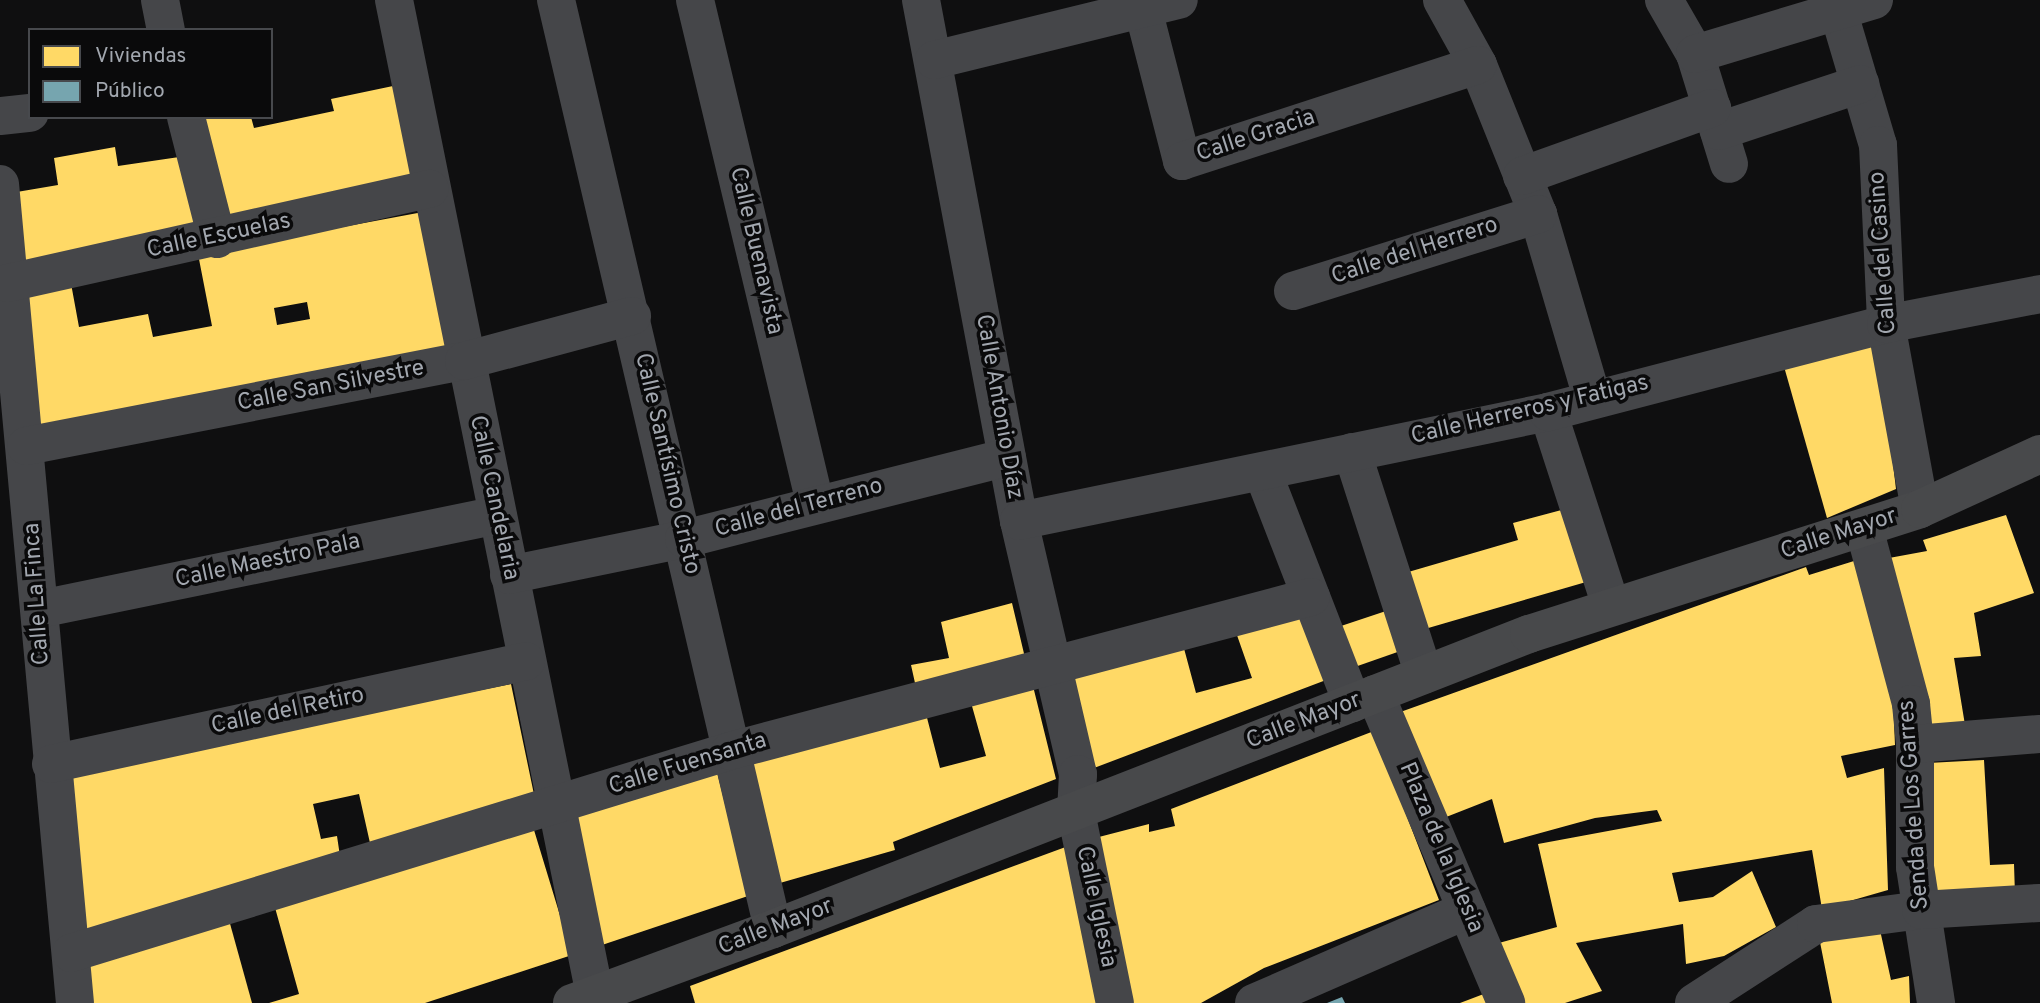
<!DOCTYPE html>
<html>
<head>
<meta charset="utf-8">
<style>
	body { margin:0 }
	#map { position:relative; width:2040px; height:1003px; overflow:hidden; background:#0f0f10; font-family:Overpass,sans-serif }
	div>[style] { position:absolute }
	.homes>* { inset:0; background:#ffd966 }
	.public>* { inset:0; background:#76a5af }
	.minor>* { height:38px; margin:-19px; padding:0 19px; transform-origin:19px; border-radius:19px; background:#454649 }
	.major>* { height:38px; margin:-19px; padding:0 19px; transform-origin:19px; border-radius:19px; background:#48494b }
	span { translate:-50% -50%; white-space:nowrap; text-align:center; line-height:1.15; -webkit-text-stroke:7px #0a0a0b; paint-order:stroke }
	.street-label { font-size:23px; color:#a2a7af }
	.legend { position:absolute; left:28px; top:28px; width:245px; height:91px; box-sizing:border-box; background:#0a0a0b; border:2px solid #47494d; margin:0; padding:9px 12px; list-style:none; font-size:21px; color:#a2a7af }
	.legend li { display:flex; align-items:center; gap:14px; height:35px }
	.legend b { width:35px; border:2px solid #47494d }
</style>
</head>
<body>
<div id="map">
	<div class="homes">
		<i style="clip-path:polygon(393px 86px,413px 183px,221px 223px,198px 117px,251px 117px,254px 128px,334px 111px,331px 99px)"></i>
		<i style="clip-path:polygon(115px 147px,118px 166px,186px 156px,203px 239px,12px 275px,5px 194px,58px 185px,54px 158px)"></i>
		<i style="clip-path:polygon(evenodd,423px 212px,451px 359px,34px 437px,14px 290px,70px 278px,79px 327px,148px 314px,153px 337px,212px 326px,198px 254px,423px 212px,307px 302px,310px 319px,277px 325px,274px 308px,307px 302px)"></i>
		<i style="clip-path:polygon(1878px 338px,1896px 489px,1827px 518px,1783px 363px)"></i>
		<i style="clip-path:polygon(1569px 508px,1593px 580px,1418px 631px,1398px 575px,1518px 540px,1513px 523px)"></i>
		<i style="clip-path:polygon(2006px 515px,2034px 593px,1974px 613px,1981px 656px,1954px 658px,1965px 725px,1930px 732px,1889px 558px,1927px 551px,1923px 540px)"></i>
		<i style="clip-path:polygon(1854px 561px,1893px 699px,1895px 745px,1841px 756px,1847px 778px,1884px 768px,1888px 890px,1822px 909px,1812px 850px,1672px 873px,1679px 902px,1713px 897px,1752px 871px,1776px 927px,1724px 956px,1686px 964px,1683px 924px,1576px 943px,1602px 991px,1565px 1003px,1514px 1003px,1488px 946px,1557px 927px,1538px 844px,1662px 821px,1657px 810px,1595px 818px,1504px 843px,1492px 799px,1436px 821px,1392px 715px,1806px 567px,1809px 575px)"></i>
		<i style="clip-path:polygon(1012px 603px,1026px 662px,917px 692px,911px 665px,949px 658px,941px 622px)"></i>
		<i style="clip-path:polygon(1311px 603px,1334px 677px,1094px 768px,1070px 672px,1182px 641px,1196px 693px,1252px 678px,1232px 621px)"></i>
		<i style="clip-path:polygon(1395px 608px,1409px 648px,1349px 669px,1335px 628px)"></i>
		<i style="clip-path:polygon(1032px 682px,1056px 779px,893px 842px,895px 850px,773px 885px,747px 758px,925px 710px,940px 768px,986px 756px,970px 699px)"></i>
		<i style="clip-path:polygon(511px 684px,536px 804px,372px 852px,359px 794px,313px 804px,321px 839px,337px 836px,341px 863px,81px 941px,64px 773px)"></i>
		<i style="clip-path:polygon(1374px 731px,1439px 900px,1264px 968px,1201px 1003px,1128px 1003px,1095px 838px,1149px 824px,1149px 832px,1175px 826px,1171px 809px)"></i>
		<i style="clip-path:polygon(1984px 760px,1990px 865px,2014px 864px,2015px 895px,1935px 899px,1928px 763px)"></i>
		<i style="clip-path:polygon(716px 768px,748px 896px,602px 945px,563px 810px)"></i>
		<i style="clip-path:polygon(534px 830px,572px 955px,425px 1003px,269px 1003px,299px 994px,274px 904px)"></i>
		<i style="clip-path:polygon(1071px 845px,1105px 1003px,695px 1003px,690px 986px)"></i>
		<i style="clip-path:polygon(229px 920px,252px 1003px,92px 1003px,82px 958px)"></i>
		<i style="clip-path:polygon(1880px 930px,1891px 980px,1909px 976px,1910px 1003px,1832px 1003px,1819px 937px)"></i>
		<i style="clip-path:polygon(1489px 992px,1493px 1003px,1460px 1003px)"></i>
	</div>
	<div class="public">
		<i style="clip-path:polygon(1342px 997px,1345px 1003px,1327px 1003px)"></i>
	</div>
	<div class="minor">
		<i style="left:160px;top:0;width:31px;rotate:79deg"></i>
		<i style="left:394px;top:0;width:1015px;rotate:78.58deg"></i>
		<i style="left:556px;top:0;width:954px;rotate:76.85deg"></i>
		<i style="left:695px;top:0;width:517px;rotate:76.58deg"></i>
		<i style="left:921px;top:0;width:530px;rotate:79.35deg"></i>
		<i style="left:1019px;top:521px;width:260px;rotate:76.9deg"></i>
		<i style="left:1078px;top:774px;width:38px;rotate:93deg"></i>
		<i style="left:1076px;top:812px;width:195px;rotate:78.5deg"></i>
		<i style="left:1442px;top:0;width:74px;rotate:61deg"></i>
		<i style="left:1478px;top:65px;width:161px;rotate:68.1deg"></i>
		<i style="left:1538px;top:214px;width:192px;rotate:73.6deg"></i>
		<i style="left:1664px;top:0;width:62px;rotate:60.1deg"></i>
		<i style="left:1695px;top:54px;width:115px;rotate:72.8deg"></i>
		<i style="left:1835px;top:0;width:151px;rotate:73.5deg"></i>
		<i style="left:1878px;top:145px;width:179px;rotate:87.4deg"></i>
		<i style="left:1886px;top:324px;width:188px;rotate:79.6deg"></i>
		<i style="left:1143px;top:9px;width:157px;rotate:75.6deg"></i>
		<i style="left:1182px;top:161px;width:311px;rotate:-18deg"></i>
		<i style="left:1695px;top:54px;width:187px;rotate:-16.8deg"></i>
		<i style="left:934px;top:60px;width:252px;rotate:-13.8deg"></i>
		<i style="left:0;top:116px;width:30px;rotate:-6deg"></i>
		<i style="left:186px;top:117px;width:126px;rotate:75.7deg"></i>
		<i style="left:1719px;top:131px;width:149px;rotate:-18.4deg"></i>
		<i style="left:1522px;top:176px;width:202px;rotate:-19.7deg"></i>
		<i style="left:0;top:184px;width:822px;rotate:84.77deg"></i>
		<i style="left:8px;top:283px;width:432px;rotate:-12.6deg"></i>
		<i style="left:1293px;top:291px;width:257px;rotate:-17.4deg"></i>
		<i style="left:1548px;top:412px;width:204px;rotate:72deg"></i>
		<i style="left:26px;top:446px;width:446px;rotate:-11deg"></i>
		<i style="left:464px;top:361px;width:174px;rotate:-15deg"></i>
		<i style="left:1352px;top:452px;width:234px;rotate:72.1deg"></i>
		<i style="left:1263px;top:473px;width:247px;rotate:68.8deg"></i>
		<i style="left:1019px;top:521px;width:540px;rotate:-11.64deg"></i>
		<i style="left:1548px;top:412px;width:349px;rotate:-14.6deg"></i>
		<i style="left:1886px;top:324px;width:157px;rotate:-11deg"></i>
		<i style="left:1864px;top:528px;width:182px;rotate:75deg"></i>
		<i style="left:1911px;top:704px;width:40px;rotate:84.3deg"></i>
		<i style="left:1915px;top:744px;width:123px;rotate:90deg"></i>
		<i style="left:1915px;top:867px;width:138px;rotate:81.2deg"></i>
		<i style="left:509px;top:575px;width:179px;rotate:-11.6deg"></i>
		<i style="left:684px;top:539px;width:333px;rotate:-14.2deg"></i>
		<i style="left:40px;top:609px;width:467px;rotate:-11.6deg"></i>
		<i style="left:1375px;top:694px;width:336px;rotate:67deg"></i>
		<i style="left:1915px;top:744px;width:125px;rotate:-4.6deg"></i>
		<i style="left:51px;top:764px;width:486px;rotate:-12.2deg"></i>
		<i style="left:71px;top:953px;width:689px;rotate:-17.04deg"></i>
		<i style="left:730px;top:751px;width:601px;rotate:-14.85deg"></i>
		<i style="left:1254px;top:1003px;width:232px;rotate:-23.6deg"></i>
		<i style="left:1694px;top:1003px;width:145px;rotate:-32.9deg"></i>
		<i style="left:1816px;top:924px;width:106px;rotate:-7.6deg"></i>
		<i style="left:1921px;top:910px;width:119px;rotate:-3.4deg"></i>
	</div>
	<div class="major">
		<i style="left:572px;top:1003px;width:214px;rotate:-20.2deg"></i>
		<i style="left:773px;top:929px;width:812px;rotate:-21.32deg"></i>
		<i style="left:1529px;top:634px;width:410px;rotate:-17.7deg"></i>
		<i style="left:1920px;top:509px;width:132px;rotate:-24.6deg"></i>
	</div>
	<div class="street-label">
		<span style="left:1256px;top:137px;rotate:-18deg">Calle Gracia</span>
		<span style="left:219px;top:237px;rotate:-12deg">Calle Escuelas</span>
		<span style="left:755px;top:251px;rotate:77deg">Calle Buenavista</span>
		<span style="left:1415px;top:252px;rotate:-18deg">Calle del Herrero</span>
		<span style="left:1884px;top:253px;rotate:-94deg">Calle del Casino</span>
		<span style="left:331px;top:387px;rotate:-11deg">Calle San Silvestre</span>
		<span style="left:998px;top:407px;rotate:80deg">Calle Antonio Díaz</span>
		<span style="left:1530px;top:411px;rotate:-13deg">Calle Herreros y Fatigas</span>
		<span style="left:666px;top:464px;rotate:77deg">Calle Santísimo Cristo</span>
		<span style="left:493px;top:498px;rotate:78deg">Calle Candelaria</span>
		<span style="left:799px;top:509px;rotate:-15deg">Calle del Terreno</span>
		<span style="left:1839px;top:535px;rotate:-18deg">Calle Mayor</span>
		<span style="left:268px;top:562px;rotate:-12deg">Calle Maestro Pala</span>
		<span style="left:38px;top:594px;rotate:-94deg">Calle La Finca</span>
		<span style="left:288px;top:712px;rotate:-12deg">Calle del Retiro</span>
		<span style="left:1304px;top:722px;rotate:-21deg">Calle Mayor</span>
		<span style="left:688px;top:765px;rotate:-17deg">Calle Fuensanta</span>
		<span style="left:1915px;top:805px;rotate:-94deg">Senda de Los Garres</span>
		<span style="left:1440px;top:848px;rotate:67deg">Plaza de la Iglesia</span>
		<span style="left:1095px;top:907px;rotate:78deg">Calle Iglesia</span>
		<span style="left:776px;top:928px;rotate:-21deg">Calle Mayor</span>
	</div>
	<ul class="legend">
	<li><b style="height:19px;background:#ffd966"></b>Viviendas</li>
	<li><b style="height:19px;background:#76a5af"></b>Público</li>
	</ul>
</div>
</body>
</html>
